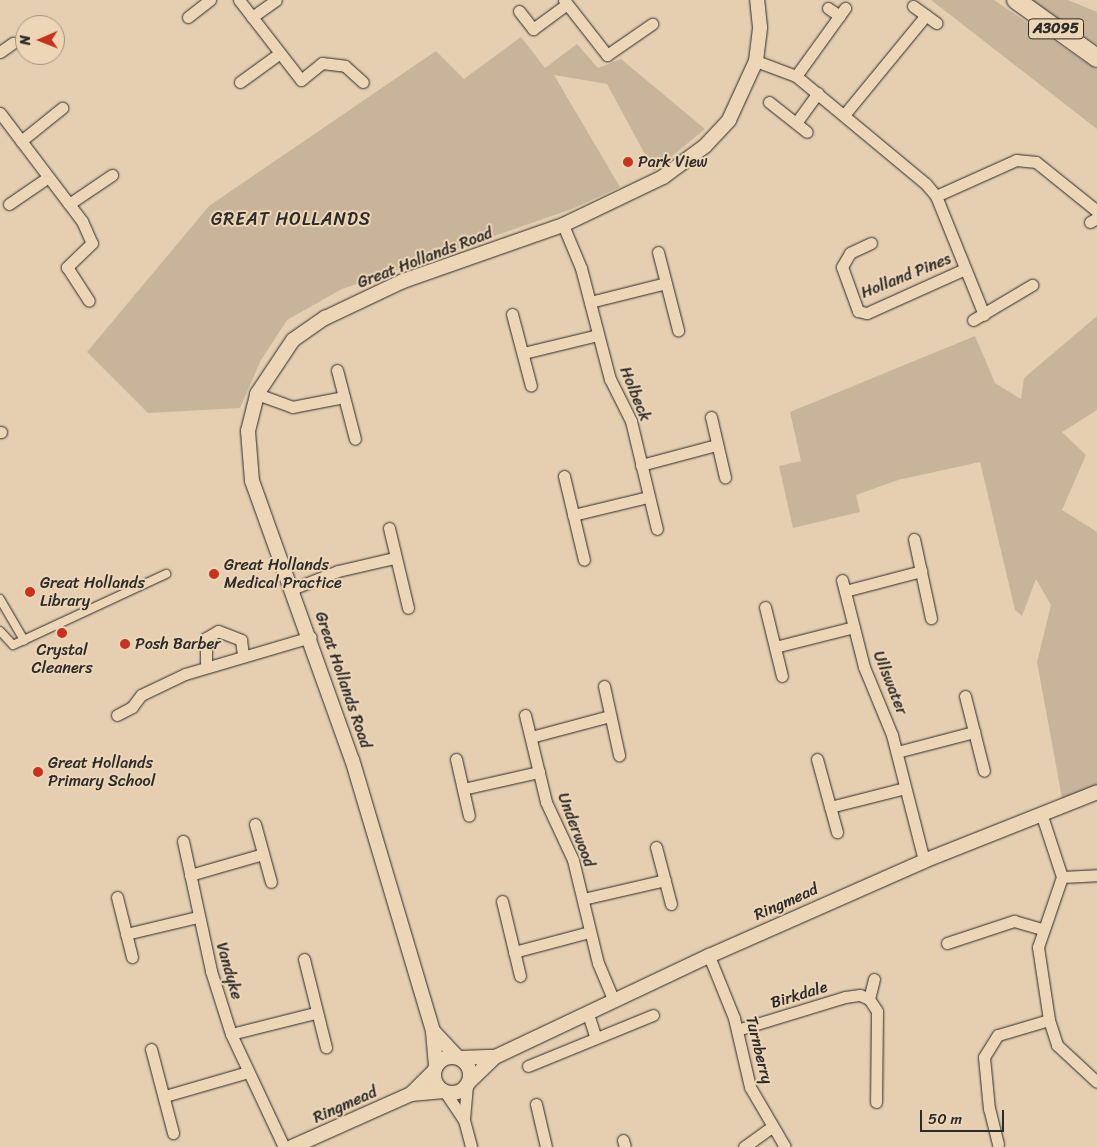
<!DOCTYPE html>
<html>
<head>
<meta charset="utf-8">
<style>
	body { margin:0 }
	#map { position:relative; width:1097px; height:1147px; overflow:hidden; background:#e5cfb0; font-family:Sriracha,sans-serif }
	div>[style] { position:absolute }
	.green>* { inset:0; background:#c7b49b }
	.roads { filter:drop-shadow(0 0 1px #2b2b2b) drop-shadow(0 0 1px #2b2b2b) }
	.pedestrian>* { height:8px; margin:-4px; padding:0 4px; transform-origin:4px; border-radius:4px; background:#edd6b6 }
	.minor>* { height:11px; margin:-5.5px; padding:0 5.5px; transform-origin:5.5px; border-radius:5.5px; background:#edd6b6 }
	.tertiary>* { height:14px; margin:-7px; padding:0 7px; transform-origin:7px; border-radius:7px; background:#edd6b6 }
	.tertiary>.ring { margin:-7px; padding:0; box-sizing:content-box; background:none; border:14px solid #edd6b6; border-radius:50% }
	.primary>* { height:18px; margin:-9px; padding:0 9px; transform-origin:9px; border-radius:9px; background:#edd6b6 }
	.dots>* { width:14px; height:14px; translate:-50% -50%; box-sizing:border-box; border:2px solid #edd6b6; border-radius:50% }
	span { translate:-50% -50%; white-space:nowrap; text-align:center; line-height:1.15; -webkit-text-stroke:4px #edd6b6; paint-order:stroke }
	.shield-label span { padding:1px 4px; background:#edd6b6; border:1px solid; border-radius:4px; -webkit-text-stroke-width:0 }
	.shield-label { font-size:15px; color:#2b2b2b; font-weight:700 }
	.poi-label { font-size:16px; color:#2b2b2b }
	.left { translate:0 -50%; text-align:left }
	.street-label { font-size:16px; color:#2b2b2b }
	.neighbourhood-label { font-size:18px; color:#2b2b2b; letter-spacing:1px }
	.north { position:absolute; left:15px; top:15px; width:50px; height:50px; box-sizing:border-box; background:#edd6b6; border:1px solid #9f927e; border-radius:50%; rotate:269deg; font-size:14px; font-weight:700; line-height:20px; text-align:center; color:#2b2b2b }
	.north::after { content:''; display:block; margin:auto; width:18px; height:22px; background:#c8321e; clip-path:polygon(50% 0,100% 100%,50% 72%,0 100%) }
	.scale { position:absolute; left:920px; top:1110px; width:84px; height:22px; box-sizing:border-box; border:2px solid #2b2b2b; border-top:0; padding-left:6px; font-size:15px; line-height:18px; white-space:nowrap; color:#2b2b2b; -webkit-text-stroke:4px #edd6b6; paint-order:stroke }
</style>
</head>
<body>
<div id="map">
	<div class="green">
		<i style="clip-path:polygon(931px 0,994px 0,1097px 70px,1097px 129px)"></i>
		<i style="clip-path:polygon(1029px 0,1068px 0,1097px 12px,1097px 45px)"></i>
		<i style="clip-path:polygon(521px 37px,545px 68px,577px 44px,598px 68px,621px 59px,705px 129px,654px 171px,607px 84px,554px 75px,620px 187px,572px 209px,342px 289px,287px 320px,261px 360px,240px 408px,148px 413px,87px 352px,209px 206px,436px 51px,464px 79px)"></i>
		<i style="clip-path:polygon(1097px 316px,1097px 410px,1062px 432px,1086px 455px,1062px 510px,1097px 532px,1097px 785px,1062px 798px,1037px 662px,1051px 605px,1036px 579px,1022px 616px,1015px 610px,980px 462px,898px 480px,856px 495px,860px 512px,793px 528px,779px 466px,801px 461px,790px 412px,975px 336px,995px 383px,1021px 399px,1024px 378px)"></i>
	</div>
	<div class="roads">
		<div class="pedestrian">
			<i style="left:0;top:599px;width:48px;rotate:59.7deg"></i>
			<i style="left:0;top:631px;width:19px;rotate:47deg"></i>
			<i style="left:13px;top:645px;width:169px;rotate:-24.9deg"></i>
		</div>
		<div class="minor">
			<i style="left:239px;top:0;width:101px;rotate:52.2deg"></i>
			<i style="left:301px;top:80px;width:27px;rotate:-39deg"></i>
			<i style="left:322px;top:63px;width:23px;rotate:7deg"></i>
			<i style="left:345px;top:66px;width:24px;rotate:42deg"></i>
			<i style="left:564px;top:0;width:70px;rotate:52deg"></i>
			<i style="left:607px;top:55px;width:55px;rotate:-34.6deg"></i>
			<i style="left:913px;top:6px;width:29px;rotate:36deg"></i>
			<i style="left:828px;top:8px;width:14px;rotate:34deg"></i>
			<i style="left:519px;top:11px;width:23px;rotate:52deg"></i>
			<i style="left:533px;top:29px;width:42px;rotate:-36.3deg"></i>
			<i style="left:188px;top:17px;width:28px;rotate:-38deg"></i>
			<i style="left:252px;top:17px;width:29px;rotate:-35deg"></i>
			<i style="left:0;top:52px;width:16px;rotate:-35deg"></i>
			<i style="left:756px;top:61px;width:43px;rotate:20.6deg"></i>
			<i style="left:796px;top:76px;width:169px;rotate:39.7deg"></i>
			<i style="left:926px;top:184px;width:16px;rotate:50deg"></i>
			<i style="left:936px;top:196px;width:128px;rotate:68deg"></i>
			<i style="left:796px;top:76px;width:84px;rotate:-54.2deg"></i>
			<i style="left:240px;top:82px;width:49px;rotate:-35.9deg"></i>
			<i style="left:769px;top:102px;width:48px;rotate:38.3deg"></i>
			<i style="left:0;top:113px;width:136px;rotate:52.8deg"></i>
			<i style="left:82px;top:221px;width:24px;rotate:66deg"></i>
			<i style="left:92px;top:243px;width:35px;rotate:136deg"></i>
			<i style="left:67px;top:267px;width:40px;rotate:57.1deg"></i>
			<i style="left:844px;top:115px;width:129px;rotate:-50.6deg"></i>
			<i style="left:796px;top:123px;width:37px;rotate:-54deg"></i>
			<i style="left:21px;top:141px;width:53px;rotate:-38.8deg"></i>
			<i style="left:936px;top:196px;width:88px;rotate:-24.2deg"></i>
			<i style="left:1016px;top:160px;width:20px;rotate:6deg"></i>
			<i style="left:1036px;top:162px;width:78px;rotate:38.8deg"></i>
			<i style="left:9px;top:204px;width:46px;rotate:-34.4deg"></i>
			<i style="left:69px;top:204px;width:52px;rotate:-34deg"></i>
			<i style="left:1090px;top:222px;width:8px;rotate:-30deg"></i>
			<i style="left:563px;top:225px;width:47px;rotate:67.3deg"></i>
			<i style="left:581px;top:268px;width:115px;rotate:75.4deg"></i>
			<i style="left:610px;top:379px;width:47px;rotate:63.4deg"></i>
			<i style="left:631px;top:421px;width:111px;rotate:76.5deg"></i>
			<i style="left:871px;top:243px;width:23px;rotate:155deg"></i>
			<i style="left:850px;top:253px;width:16px;rotate:120deg"></i>
			<i style="left:842px;top:267px;width:47px;rotate:70deg"></i>
			<i style="left:858px;top:311px;width:9px;rotate:13deg"></i>
			<i style="left:867px;top:313px;width:107px;rotate:-24.2deg"></i>
			<i style="left:658px;top:252px;width:81px;rotate:75.6deg"></i>
			<i style="left:590px;top:302px;width:78px;rotate:-14deg"></i>
			<i style="left:512px;top:314px;width:74px;rotate:75.2deg"></i>
			<i style="left:973px;top:320px;width:69px;rotate:-30.7deg"></i>
			<i style="left:523px;top:353px;width:77px;rotate:-13.5deg"></i>
			<i style="left:337px;top:370px;width:71px;rotate:75.4deg"></i>
			<i style="left:257px;top:394px;width:37px;rotate:20deg"></i>
			<i style="left:292px;top:407px;width:53px;rotate:-10.9deg"></i>
			<i style="left:711px;top:417px;width:62px;rotate:76.9deg"></i>
			<i style="left:0;top:432px;width:1px"></i>
			<i style="left:641px;top:465px;width:78px;rotate:-14.9deg"></i>
			<i style="left:564px;top:476px;width:86px;rotate:76.6deg"></i>
			<i style="left:573px;top:515px;width:77px;rotate:-13.5deg"></i>
			<i style="left:389px;top:528px;width:82px;rotate:76.6deg"></i>
			<i style="left:914px;top:539px;width:81px;rotate:77.9deg"></i>
			<i style="left:842px;top:580px;width:90px;rotate:75.8deg"></i>
			<i style="left:864px;top:667px;width:74px;rotate:67.6deg"></i>
			<i style="left:892px;top:735px;width:130px;rotate:75.7deg"></i>
			<i style="left:292px;top:589px;width:49px;rotate:-21.4deg"></i>
			<i style="left:338px;top:571px;width:57px;rotate:-13.1deg"></i>
			<i style="left:845px;top:591px;width:79px;rotate:-14.7deg"></i>
			<i style="left:765px;top:607px;width:71px;rotate:76.2deg"></i>
			<i style="left:775px;top:647px;width:81px;rotate:-14.2deg"></i>
			<i style="left:206px;top:667px;width:29px;rotate:-90deg"></i>
			<i style="left:206px;top:638px;width:14px;rotate:-30deg"></i>
			<i style="left:218px;top:631px;width:25px;rotate:21deg"></i>
			<i style="left:241px;top:640px;width:14px;rotate:82deg"></i>
			<i style="left:604px;top:686px;width:71px;rotate:77.7deg"></i>
			<i style="left:965px;top:696px;width:77px;rotate:75.8deg"></i>
			<i style="left:117px;top:715px;width:17px;rotate:-28deg"></i>
			<i style="left:132px;top:707px;width:15px;rotate:-53deg"></i>
			<i style="left:141px;top:695px;width:49px;rotate:-25.5deg"></i>
			<i style="left:185px;top:674px;width:131px;rotate:-16.4deg"></i>
			<i style="left:525px;top:715px;width:89px;rotate:76.4deg"></i>
			<i style="left:546px;top:802px;width:64px;rotate:65deg"></i>
			<i style="left:573px;top:860px;width:106px;rotate:76.4deg"></i>
			<i style="left:598px;top:963px;width:41px;rotate:67.2deg"></i>
			<i style="left:531px;top:737px;width:82px;rotate:-14.9deg"></i>
			<i style="left:897px;top:752px;width:80px;rotate:-14.6deg"></i>
			<i style="left:456px;top:759px;width:58px;rotate:77.2deg"></i>
			<i style="left:817px;top:759px;width:76px;rotate:74.7deg"></i>
			<i style="left:463px;top:789px;width:78px;rotate:-12.6deg"></i>
			<i style="left:830px;top:807px;width:77px;rotate:-14.2deg"></i>
			<i style="left:1041px;top:813px;width:67px;rotate:71.8deg"></i>
			<i style="left:1062px;top:877px;width:74px;rotate:108.9deg"></i>
			<i style="left:1038px;top:947px;width:74px;rotate:81.4deg"></i>
			<i style="left:1049px;top:1020px;width:26px;rotate:72deg"></i>
			<i style="left:1057px;top:1045px;width:54px;rotate:42.8deg"></i>
			<i style="left:255px;top:824px;width:60px;rotate:74.6deg"></i>
			<i style="left:183px;top:841px;width:133px;rotate:77.8deg"></i>
			<i style="left:211px;top:971px;width:66px;rotate:72.4deg"></i>
			<i style="left:231px;top:1034px;width:125px;rotate:64.9deg"></i>
			<i style="left:656px;top:847px;width:59px;rotate:75.3deg"></i>
			<i style="left:190px;top:875px;width:76px;rotate:-16deg"></i>
			<i style="left:1062px;top:877px;width:35px;rotate:-3deg"></i>
			<i style="left:117px;top:897px;width:62px;rotate:76deg"></i>
			<i style="left:583px;top:899px;width:84px;rotate:-13deg"></i>
			<i style="left:502px;top:901px;width:77px;rotate:76.5deg"></i>
			<i style="left:126px;top:934px;width:74px;rotate:-13.3deg"></i>
			<i style="left:947px;top:943px;width:71px;rotate:-18.2deg"></i>
			<i style="left:1014px;top:921px;width:29px;rotate:16deg"></i>
			<i style="left:514px;top:952px;width:78px;rotate:-14.9deg"></i>
			<i style="left:709px;top:956px;width:67px;rotate:68deg"></i>
			<i style="left:734px;top:1018px;width:71px;rotate:76.9deg"></i>
			<i style="left:750px;top:1087px;width:69px;rotate:59.7deg"></i>
			<i style="left:304px;top:959px;width:91px;rotate:76deg"></i>
			<i style="left:874px;top:979px;width:21px;rotate:104deg"></i>
			<i style="left:869px;top:999px;width:14px;rotate:56deg"></i>
			<i style="left:877px;top:1011px;width:91px;rotate:90.6deg"></i>
			<i style="left:588px;top:1014px;width:25px;rotate:72deg"></i>
			<i style="left:737px;top:1030px;width:113px;rotate:-17deg"></i>
			<i style="left:845px;top:997px;width:15px;rotate:-8deg"></i>
			<i style="left:860px;top:995px;width:10px;rotate:24deg"></i>
			<i style="left:231px;top:1034px;width:87px;rotate:-14deg"></i>
			<i style="left:151px;top:1049px;width:87px;rotate:75.3deg"></i>
			<i style="left:528px;top:1066px;width:135px;rotate:-22.2deg"></i>
			<i style="left:467px;top:1085px;width:35px;rotate:95deg"></i>
			<i style="left:464px;top:1120px;width:28px;rotate:75deg"></i>
			<i style="left:445px;top:1092px;width:34px;rotate:56deg"></i>
			<i style="left:165px;top:1096px;width:86px;rotate:-16.1deg"></i>
			<i style="left:536px;top:1104px;width:44px;rotate:76.9deg"></i>
			<i style="left:623px;top:1140px;width:7px;rotate:74deg"></i>
			<i style="left:998px;top:1144px;width:36px;rotate:-104deg"></i>
			<i style="left:989px;top:1109px;width:52px;rotate:-95.5deg"></i>
			<i style="left:984px;top:1057px;width:26px;rotate:-58deg"></i>
			<i style="left:998px;top:1035px;width:53px;rotate:-16.4deg"></i>
			<i style="left:744px;top:1147px;width:32px;rotate:-36deg"></i>
		</div>
		<div class="tertiary">
			<i style="left:433px;top:1031px;width:35px;rotate:47deg"></i>
			<i class="ring" style="left:434px;top:1057px;width:22px;height:22px"></i>
			<i style="left:459px;top:1058px;width:36px;rotate:-2deg"></i>
			<i style="left:436px;top:1066px;width:35px;rotate:-95deg"></i>
			<i style="left:433px;top:1031px;width:283px;rotate:-106.6deg"></i>
			<i style="left:352px;top:760px;width:296px;rotate:-109.7deg"></i>
			<i style="left:252px;top:481px;width:50px;rotate:-94.6deg"></i>
			<i style="left:248px;top:431px;width:38px;rotate:-76deg"></i>
			<i style="left:257px;top:394px;width:65px;rotate:-56.3deg"></i>
			<i style="left:293px;top:340px;width:39px;rotate:-35deg"></i>
			<i style="left:325px;top:318px;width:86px;rotate:-25.4deg"></i>
			<i style="left:403px;top:281px;width:170px;rotate:-19.3deg"></i>
			<i style="left:563px;top:225px;width:111px;rotate:-25.6deg"></i>
			<i style="left:663px;top:177px;width:52px;rotate:-36.4deg"></i>
			<i style="left:705px;top:146px;width:35px;rotate:-47deg"></i>
			<i style="left:729px;top:120px;width:65px;rotate:-65.4deg"></i>
			<i style="left:756px;top:61px;width:34px;rotate:-83deg"></i>
			<i style="left:760px;top:27px;width:27px;rotate:-96deg"></i>
			<i style="left:469px;top:1082px;width:36px;rotate:-44deg"></i>
			<i style="left:495px;top:1057px;width:237px;rotate:-25.3deg"></i>
			<i style="left:709px;top:956px;width:235px;rotate:-23.8deg"></i>
			<i style="left:924px;top:861px;width:186px;rotate:-21.7deg"></i>
			<i style="left:411px;top:1094px;width:33px;rotate:-45deg"></i>
			<i style="left:292px;top:1147px;width:130px;rotate:-24deg"></i>
			<i style="left:411px;top:1094px;width:33px;rotate:-5deg"></i>
		</div>
		<div class="primary">
			<i style="left:1016px;top:0;width:100px;rotate:35.6deg"></i>
		</div>
	</div>
	<div class="dots">
		<i style="left:628px;top:162px;background:#c8321e"></i>
		<i style="left:214px;top:574px;background:#c8321e"></i>
		<i style="left:30px;top:592px;background:#c8321e"></i>
		<i style="left:62px;top:633px;background:#c8321e"></i>
		<i style="left:125px;top:644px;background:#c8321e"></i>
		<i style="left:38px;top:772px;background:#c8321e"></i>
	</div>
	<div class="shield-label">
		<span style="left:1056px;top:29px">A3095</span>
	</div>
	<div class="poi-label">
		<span class="left" style="left:638px;top:162px">Park View</span>
		<span class="left" style="left:224px;top:574px">Great Hollands<br>Medical Practice</span>
		<span class="left" style="left:40px;top:592px">Great Hollands<br>Library</span>
		<span class="left" style="left:135px;top:644px">Posh Barber</span>
		<span style="left:62px;top:659px">Crystal<br>Cleaners</span>
		<span class="left" style="left:48px;top:772px">Great Hollands<br>Primary School</span>
	</div>
	<div class="street-label">
		<span style="left:425px;top:258px;rotate:-21deg">Great Hollands Road</span>
		<span style="left:906px;top:276px;rotate:-22deg">Holland Pines</span>
		<span style="left:635px;top:394px;rotate:68deg">Holbeck</span>
		<span style="left:343px;top:680px;rotate:71deg">Great Hollands Road</span>
		<span style="left:890px;top:683px;rotate:68deg">Ullswater</span>
		<span style="left:576px;top:830px;rotate:69deg">Underwood</span>
		<span style="left:786px;top:902px;rotate:-24deg">Ringmead</span>
		<span style="left:229px;top:971px;rotate:74deg">Vandyke</span>
		<span style="left:799px;top:995px;rotate:-17deg">Birkdale</span>
		<span style="left:759px;top:1050px;rotate:76deg">Turnberry</span>
		<span style="left:345px;top:1105px;rotate:-24deg">Ringmead</span>
	</div>
	<div class="neighbourhood-label">
		<span style="left:291px;top:219px">GREAT HOLLANDS</span>
	</div>
	<div class="north">N</div>
	<div class="scale">50 m</div>
</div>
</body>
</html>
